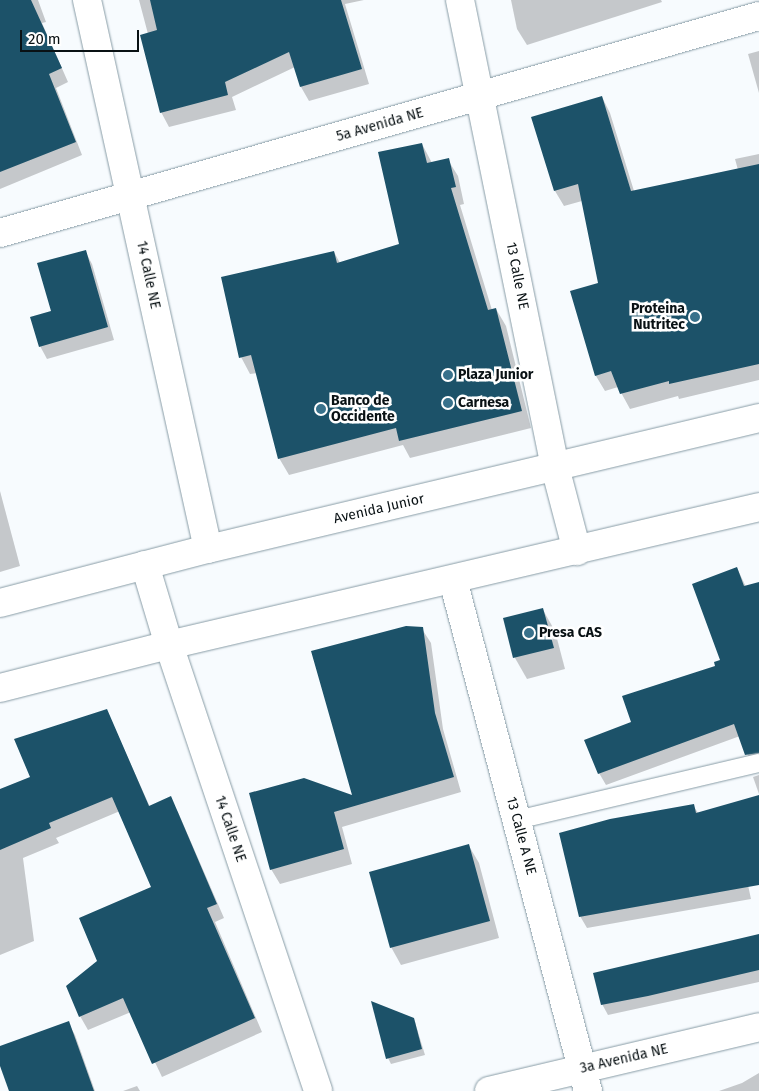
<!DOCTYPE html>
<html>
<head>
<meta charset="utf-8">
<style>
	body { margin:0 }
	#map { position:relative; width:759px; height:1091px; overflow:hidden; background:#f7fbfe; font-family:"Fira Sans",sans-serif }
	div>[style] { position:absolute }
	.shadow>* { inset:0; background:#0003 }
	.building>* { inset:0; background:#1c5269 }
	.roads { filter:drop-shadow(0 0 1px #889ca6) drop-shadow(0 0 1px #889ca6) }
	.lane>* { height:18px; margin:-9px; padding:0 9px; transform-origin:9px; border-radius:9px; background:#fff }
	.street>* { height:28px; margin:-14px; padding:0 14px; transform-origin:14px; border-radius:14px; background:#fff }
	.secondary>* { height:28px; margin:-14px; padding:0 14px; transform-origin:14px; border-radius:14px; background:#fff }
	.dots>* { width:14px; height:14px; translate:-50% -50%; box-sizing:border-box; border:2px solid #fff; border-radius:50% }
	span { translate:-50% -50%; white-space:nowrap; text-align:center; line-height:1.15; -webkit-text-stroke:5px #fff; paint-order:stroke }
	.street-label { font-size:14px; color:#091114 }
	.poi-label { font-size:14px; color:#091114; font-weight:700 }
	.right { translate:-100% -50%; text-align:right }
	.left { translate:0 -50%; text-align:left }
	.scale { position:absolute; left:20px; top:30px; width:119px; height:22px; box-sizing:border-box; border:2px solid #091114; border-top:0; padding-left:6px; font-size:15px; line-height:18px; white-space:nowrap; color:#091114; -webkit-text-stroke:4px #fff; paint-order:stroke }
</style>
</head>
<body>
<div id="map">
	<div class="shadow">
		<i style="clip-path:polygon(0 0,38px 0,46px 22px,42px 23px,68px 82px,56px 88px,82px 155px,0 189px)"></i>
		<i style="clip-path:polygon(139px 0,364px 0,345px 4px,369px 84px,309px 101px,301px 87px,295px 67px,232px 97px,236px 110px,169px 127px,161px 112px,148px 34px)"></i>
		<i style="clip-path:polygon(511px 0,661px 0,662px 2px,527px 45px,517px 29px)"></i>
		<i style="clip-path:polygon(759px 51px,759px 93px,748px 54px)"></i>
		<i style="clip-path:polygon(602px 97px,610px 113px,634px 191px,738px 170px,735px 159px,759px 154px,759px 380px,679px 399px,678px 396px,630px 409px,618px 387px,605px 391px,596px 376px,572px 292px,600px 284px,582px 201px,564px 206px,555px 191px,532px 118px)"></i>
		<i style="clip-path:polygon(422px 144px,432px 163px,448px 160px,458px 176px,464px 204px,460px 205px,492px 310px,496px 309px,506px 326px,531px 428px,410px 458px,403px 445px,289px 475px,279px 458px,257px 373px,250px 374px,241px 357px,334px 252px,340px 263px,401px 245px)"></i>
		<i style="clip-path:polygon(85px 251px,92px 264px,114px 340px,47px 359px,40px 346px,52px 312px)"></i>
		<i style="clip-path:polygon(0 491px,20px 566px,0 572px)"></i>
		<i style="clip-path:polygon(737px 568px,746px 587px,759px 583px,759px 766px,753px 767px,740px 736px,606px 785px,599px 773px,632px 723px,717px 667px,722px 660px)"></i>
		<i style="clip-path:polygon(543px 610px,555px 631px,565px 669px,527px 679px,515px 658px,505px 619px)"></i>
		<i style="clip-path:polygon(422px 629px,431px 643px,443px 729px,461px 792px,342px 827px,352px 864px,280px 884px,271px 869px,250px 794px,353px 797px)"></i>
		<i style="clip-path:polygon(107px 711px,150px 807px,170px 798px,178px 812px,224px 918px,215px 922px,262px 1032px,162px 1077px,131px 1012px,88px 1030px,80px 1016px,99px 962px,153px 888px,120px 811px,56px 838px,59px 843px,23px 858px,34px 941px,0 955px,0 790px,31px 778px)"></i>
		<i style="clip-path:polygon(759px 775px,759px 794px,753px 777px)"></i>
		<i style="clip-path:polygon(759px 796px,759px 881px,748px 885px,751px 899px,587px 928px,580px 916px,693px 805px,698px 813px)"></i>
		<i style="clip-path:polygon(469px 846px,479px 863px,499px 938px,401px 965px,391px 947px)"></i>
		<i style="clip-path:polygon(759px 940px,759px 982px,608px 1015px,602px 1004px)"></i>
		<i style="clip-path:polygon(414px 1019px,425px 1055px,391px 1064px,388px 1058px)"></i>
		<i style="clip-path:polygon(68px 1023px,75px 1035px,95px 1091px,10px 1091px,0 1062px,0 1048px)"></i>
		<i style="clip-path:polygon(759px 1073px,759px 1091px,719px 1091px,742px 1083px)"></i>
		<i style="clip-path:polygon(137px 1086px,140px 1091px,123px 1091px)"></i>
	</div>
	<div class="building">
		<i style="clip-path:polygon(0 0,31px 0,62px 68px,49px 74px,76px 142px,0 172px)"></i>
		<i style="clip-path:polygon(150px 0,341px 0,362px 69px,300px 87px,289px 52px,225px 82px,228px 95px,160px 113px,140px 35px,157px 30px)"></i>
		<i style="clip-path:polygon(602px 96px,631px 191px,759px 164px,759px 364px,669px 384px,669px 381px,620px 394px,611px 371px,595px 376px,570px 291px,598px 283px,578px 184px,554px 191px,531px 117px)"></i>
		<i style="clip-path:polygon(422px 143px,427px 163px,449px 158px,456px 187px,451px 188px,488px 310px,496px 308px,522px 411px,399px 441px,396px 428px,278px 459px,251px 355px,239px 358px,221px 277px,334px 251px,337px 263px,399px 244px,378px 152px)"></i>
		<i style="clip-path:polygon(86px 250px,108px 327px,39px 347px,30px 317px,51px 311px,37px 263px)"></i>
		<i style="clip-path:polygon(737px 567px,744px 586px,759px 582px,759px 753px,745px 755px,734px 724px,598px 774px,584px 740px,631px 722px,622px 696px,715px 666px,714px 662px,720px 660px,692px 584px)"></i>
		<i style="clip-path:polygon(543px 608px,554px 648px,513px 658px,503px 618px)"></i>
		<i style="clip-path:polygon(406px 626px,423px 627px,435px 713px,454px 777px,334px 812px,344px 849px,270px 870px,249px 793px,304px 778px,352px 795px,311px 651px)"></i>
		<i style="clip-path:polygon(107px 709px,149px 806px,171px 796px,217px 904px,207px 908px,255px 1018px,152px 1064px,123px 998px,79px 1017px,66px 986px,97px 961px,79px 918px,151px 887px,112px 797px,49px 823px,51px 828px,0 850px,0 789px,30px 777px,14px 739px)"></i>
		<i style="clip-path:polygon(759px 795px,759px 885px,579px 917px,559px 833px,610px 819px,694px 804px,696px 813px)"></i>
		<i style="clip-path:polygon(469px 844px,490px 921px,390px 948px,369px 872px)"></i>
		<i style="clip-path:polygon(759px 934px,759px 970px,648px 996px,601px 1005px,593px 973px)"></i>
		<i style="clip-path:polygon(371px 1001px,414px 1018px,422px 1049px,386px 1059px)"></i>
		<i style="clip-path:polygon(69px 1021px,94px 1091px,9px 1091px,0 1066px,0 1046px)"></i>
	</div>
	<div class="roads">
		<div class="lane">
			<i style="left:517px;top:820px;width:249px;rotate:-13.3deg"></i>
		</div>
		<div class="street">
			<i style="left:87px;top:0;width:562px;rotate:77.57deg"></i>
			<i style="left:460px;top:0;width:477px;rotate:78.5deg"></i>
			<i style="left:555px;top:467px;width:87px;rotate:75.3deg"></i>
			<i style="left:0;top:233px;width:789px;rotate:-15.96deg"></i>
			<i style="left:145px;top:565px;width:84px;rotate:73.3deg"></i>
			<i style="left:169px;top:645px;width:470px;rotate:71.5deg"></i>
			<i style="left:453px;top:580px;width:529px;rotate:75.2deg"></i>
			<i style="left:489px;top:1091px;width:277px;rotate:-13.3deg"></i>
		</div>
		<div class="secondary">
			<i style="left:0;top:603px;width:215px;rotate:-14.6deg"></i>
			<i style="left:208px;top:549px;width:566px;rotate:-13.37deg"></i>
			<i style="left:0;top:688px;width:174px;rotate:-14.3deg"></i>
			<i style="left:169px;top:645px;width:606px;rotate:-13.16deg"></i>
		</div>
	</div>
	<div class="dots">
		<i style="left:695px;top:317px;background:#38718b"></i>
		<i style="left:448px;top:375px;background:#38718b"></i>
		<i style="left:448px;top:403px;background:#38718b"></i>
		<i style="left:321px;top:409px;background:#38718b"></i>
		<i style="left:529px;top:633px;background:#38718b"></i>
	</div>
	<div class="street-label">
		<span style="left:380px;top:125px;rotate:-16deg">5a Avenida NE</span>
		<span style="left:148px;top:275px;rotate:78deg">14 Calle NE</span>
		<span style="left:517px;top:276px;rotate:79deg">13 Calle NE</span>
		<span style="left:379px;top:509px;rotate:-13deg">Avenida Junior</span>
		<span style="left:230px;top:829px;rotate:71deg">14 Calle NE</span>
		<span style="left:521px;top:836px;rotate:75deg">13 Calle A NE</span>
		<span style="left:624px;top:1059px;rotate:-13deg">3a Avenida NE</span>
	</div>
	<div class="poi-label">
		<span class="right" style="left:685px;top:317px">Proteina<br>Nutritec</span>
		<span class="left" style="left:458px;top:375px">Plaza Junior</span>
		<span class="left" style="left:331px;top:409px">Banco de<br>Occidente</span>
		<span class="left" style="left:458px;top:403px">Carnesa</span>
		<span class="left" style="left:539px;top:633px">Presa CAS</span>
	</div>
	<div class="scale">20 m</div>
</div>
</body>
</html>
